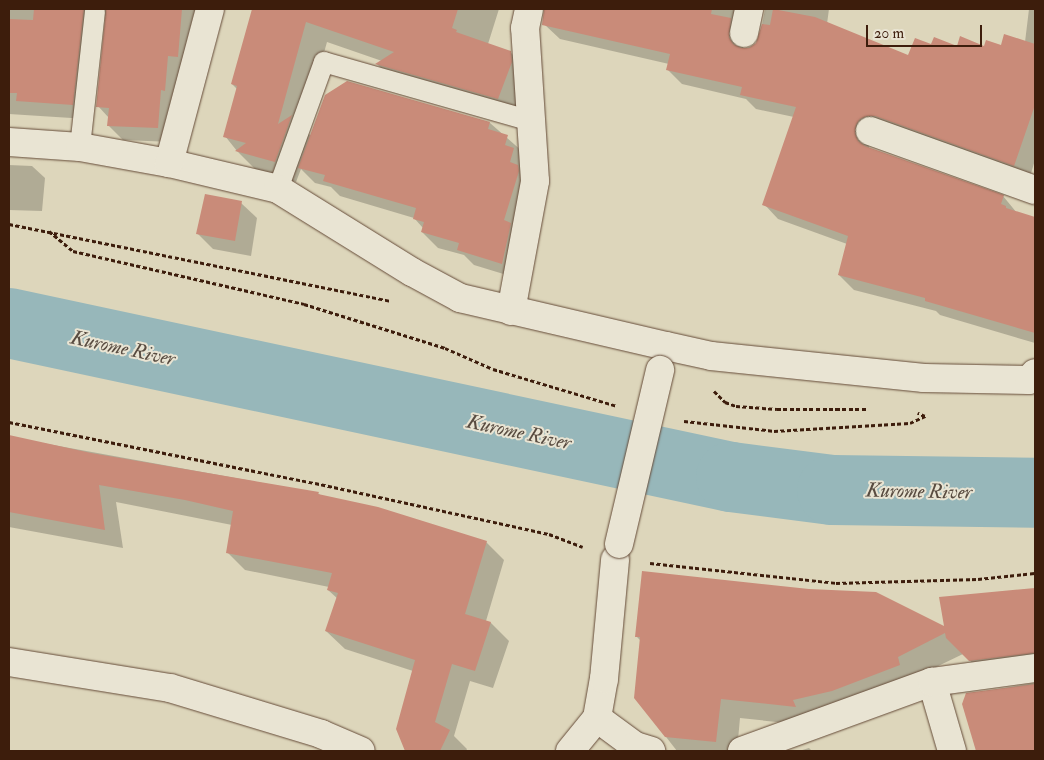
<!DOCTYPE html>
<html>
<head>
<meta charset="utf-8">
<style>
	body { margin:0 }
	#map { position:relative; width:1044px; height:760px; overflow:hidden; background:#ddd6bb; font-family:"IM FELL Double Pica",serif }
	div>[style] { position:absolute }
	.shadow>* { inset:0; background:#0003 }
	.river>* { height:70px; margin:-35px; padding:0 35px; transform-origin:35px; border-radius:35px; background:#97b7ba }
	.building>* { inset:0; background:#c98b79 }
	.path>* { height:3px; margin-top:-1.5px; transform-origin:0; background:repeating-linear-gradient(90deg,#3d1d0c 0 4px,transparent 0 6.5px) }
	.roads { filter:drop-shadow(0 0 1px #654b38) drop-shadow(0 0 1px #654b38) }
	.service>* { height:20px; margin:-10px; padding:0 10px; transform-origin:10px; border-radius:10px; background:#e9e4d3 }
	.minor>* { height:28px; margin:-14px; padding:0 14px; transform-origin:14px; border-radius:14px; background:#e9e4d3 }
	.tertiary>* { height:28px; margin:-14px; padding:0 14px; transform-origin:14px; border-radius:14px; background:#e9e4d3 }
	.bridges { filter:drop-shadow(0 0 1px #654b38) drop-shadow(0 0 1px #654b38) }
	.minor-bridge>* { height:28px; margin:-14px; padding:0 14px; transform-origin:14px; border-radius:14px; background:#e9e4d3 }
	span { translate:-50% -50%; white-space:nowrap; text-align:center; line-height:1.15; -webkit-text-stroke:4px #e9e4d3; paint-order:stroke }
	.water-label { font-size:20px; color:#584b40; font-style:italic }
	.frame { position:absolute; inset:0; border:10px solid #3d1d0c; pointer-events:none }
	.scale { position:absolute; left:866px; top:25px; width:116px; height:22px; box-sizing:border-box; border:2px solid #3d1d0c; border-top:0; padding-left:6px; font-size:15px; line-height:18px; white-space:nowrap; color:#3d1d0c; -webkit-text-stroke:4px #e9e4d3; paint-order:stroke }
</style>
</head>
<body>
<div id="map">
	<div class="shadow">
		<i style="clip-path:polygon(9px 9px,211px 9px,172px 142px,123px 140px,108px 125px,109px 118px,98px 106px,108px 15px,105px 16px,87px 119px,9px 114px)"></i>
		<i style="clip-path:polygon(253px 9px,499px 9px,488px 44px,510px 52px,532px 73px,519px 120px,397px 85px,377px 64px,382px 61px,327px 42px,303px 128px,311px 136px,490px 123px,523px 152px,529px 165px,517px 278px,474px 265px,464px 255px,438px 248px,422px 232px,423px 228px,414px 218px,340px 196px,331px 187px,315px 183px,301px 169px,296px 182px,257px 171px,237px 151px,225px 136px,238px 90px,232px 84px)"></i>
		<i style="clip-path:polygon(549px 9px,758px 9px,743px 45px,743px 49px,756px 45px,760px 37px,765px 9px,829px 9px,827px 24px,909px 57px,931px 45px,985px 47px,1025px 42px,1029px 9px,1035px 9px,1035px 160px,1029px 180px,869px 141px,869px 148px,1003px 196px,1017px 213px,1035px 218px,1035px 343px,940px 315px,936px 311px,854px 290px,839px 275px,847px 244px,778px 219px,764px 204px,794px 117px,756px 109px,746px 99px,682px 84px,668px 70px,669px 64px,560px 39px,545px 25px)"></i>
		<i style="clip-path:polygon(9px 165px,32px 166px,45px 178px,42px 211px,9px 210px)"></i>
		<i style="clip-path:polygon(241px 203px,257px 218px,251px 256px,213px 249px,197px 233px)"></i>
		<i style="clip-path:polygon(9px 437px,318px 493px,321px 496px,486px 542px,504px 560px,486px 621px,491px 623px,509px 641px,493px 688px,470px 681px,454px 736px,467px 749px,466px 751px,406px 751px,397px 729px,413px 671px,345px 649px,326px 631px,338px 599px,328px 590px,329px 587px,245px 570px,227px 552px,232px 525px,116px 502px,123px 548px,9px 527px)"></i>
		<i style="clip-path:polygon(1035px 589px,1035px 674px,990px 680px,963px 654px,814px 726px,740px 718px,737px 751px,677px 751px,635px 697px,641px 641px,636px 636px,945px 628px,940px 598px)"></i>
		<i style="clip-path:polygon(1035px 683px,1035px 751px,977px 751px,964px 704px,967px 694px)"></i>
		<i style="clip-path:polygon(809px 748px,812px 751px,799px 751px)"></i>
	</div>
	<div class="river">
		<i style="left:9px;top:323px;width:738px;rotate:12.04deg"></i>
		<i style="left:731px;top:477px;width:102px;rotate:7.3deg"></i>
		<i style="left:832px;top:490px;width:203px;rotate:0.8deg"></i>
	</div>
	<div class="building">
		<i style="clip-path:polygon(34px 9px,84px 9px,73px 105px,16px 101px,17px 93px,9px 93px,9px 19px,33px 20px)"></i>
		<i style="clip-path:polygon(106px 9px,182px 9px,178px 57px,168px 56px,165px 91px,161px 90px,158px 128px,107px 126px,109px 108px,96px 107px)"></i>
		<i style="clip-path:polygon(252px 9px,458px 9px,452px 28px,457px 30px,456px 32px,511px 51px,512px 62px,498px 99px,375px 64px,394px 52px,306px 22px,278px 124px,292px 115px,275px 162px,235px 151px,246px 143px,223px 137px,237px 86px,231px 84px)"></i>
		<i style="clip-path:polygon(544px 9px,712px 9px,711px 14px,731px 18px,729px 37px,733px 44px,741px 48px,749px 48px,756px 43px,762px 24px,770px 25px,773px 9px,815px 17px,908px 55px,915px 38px,931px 44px,934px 37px,957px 46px,960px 36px,984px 46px,986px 40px,1001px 45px,1004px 34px,1035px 44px,1035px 105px,1014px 166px,875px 116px,867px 116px,860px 119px,856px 125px,855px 133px,858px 141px,865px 146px,1004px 195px,1001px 204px,1006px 206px,1006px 208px,1035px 217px,1035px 333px,925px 301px,925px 298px,838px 275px,848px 236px,762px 205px,796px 107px,740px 95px,742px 87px,666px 70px,670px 54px,542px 25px)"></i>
		<i style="clip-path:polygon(347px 81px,490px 122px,488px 129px,508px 135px,505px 145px,514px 148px,510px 162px,518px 165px,519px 171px,504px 220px,511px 223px,502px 264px,457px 250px,459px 243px,421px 232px,424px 222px,413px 219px,416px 208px,323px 181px,325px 175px,298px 168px,325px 95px)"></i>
		<i style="clip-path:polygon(205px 194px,242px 201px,235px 241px,196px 234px)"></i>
		<i style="clip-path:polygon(9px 435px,91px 453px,319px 492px,318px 494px,378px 507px,487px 541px,465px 614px,491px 622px,475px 671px,452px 664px,435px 722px,450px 730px,440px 751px,405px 751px,396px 729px,415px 660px,325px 631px,338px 593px,327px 590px,332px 573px,226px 553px,233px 511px,185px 500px,99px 485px,105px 530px,9px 512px)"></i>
		<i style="clip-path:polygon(642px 571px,809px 589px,876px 592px,944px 626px,939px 597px,1035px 588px,1035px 653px,969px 661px,946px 638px,945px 633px,898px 657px,900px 665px,832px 691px,793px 700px,796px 707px,721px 699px,716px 742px,665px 737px,634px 698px,640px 637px,635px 637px)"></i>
		<i style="clip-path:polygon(1035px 684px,1035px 751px,976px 751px,962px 704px,966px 693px)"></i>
	</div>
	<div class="path">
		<i style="left:9px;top:224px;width:389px;rotate:11.4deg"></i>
		<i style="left:49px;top:231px;width:31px;rotate:40deg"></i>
		<i style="left:73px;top:251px;width:237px;rotate:12.9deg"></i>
		<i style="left:304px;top:304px;width:148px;rotate:17.3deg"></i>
		<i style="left:445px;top:348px;width:52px;rotate:23.6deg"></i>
		<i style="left:493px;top:369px;width:129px;rotate:16.6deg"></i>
		<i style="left:714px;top:391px;width:16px;rotate:45deg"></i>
		<i style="left:725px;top:402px;width:12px;rotate:20deg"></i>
		<i style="left:736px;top:406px;width:41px;rotate:4.2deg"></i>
		<i style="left:777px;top:409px;width:91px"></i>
		<i style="left:684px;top:421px;width:91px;rotate:6.3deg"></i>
		<i style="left:774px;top:431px;width:136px;rotate:-3.4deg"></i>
		<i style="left:910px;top:423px;width:17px;rotate:-25deg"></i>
		<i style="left:925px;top:416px;width:8px;rotate:-157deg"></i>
		<i style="left:9px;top:422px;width:312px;rotate:11.3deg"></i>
		<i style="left:315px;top:483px;width:239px;rotate:12.3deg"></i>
		<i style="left:549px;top:534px;width:36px;rotate:21deg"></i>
		<i style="left:650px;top:563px;width:187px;rotate:6.1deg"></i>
		<i style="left:836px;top:583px;width:142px;rotate:-1.6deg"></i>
		<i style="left:978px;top:579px;width:57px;rotate:-6deg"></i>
	</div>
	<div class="roads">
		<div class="service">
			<i style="left:80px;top:147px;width:136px;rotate:-83.7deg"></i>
			<i style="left:278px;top:189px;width:135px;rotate:-70.1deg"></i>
			<i style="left:324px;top:62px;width:215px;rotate:15.9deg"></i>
		</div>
		<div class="minor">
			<i style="left:744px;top:33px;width:25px;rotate:-78deg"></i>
			<i style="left:870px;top:131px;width:175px;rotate:19.7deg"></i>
			<i style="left:9px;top:142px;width:71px;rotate:4deg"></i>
			<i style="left:80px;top:147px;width:90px;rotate:10.2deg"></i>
			<i style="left:169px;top:163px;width:112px;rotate:13.4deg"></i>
			<i style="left:278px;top:189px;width:158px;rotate:31.8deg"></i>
			<i style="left:412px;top:272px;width:55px;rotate:28.4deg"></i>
			<i style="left:460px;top:298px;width:212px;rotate:13.1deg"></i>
			<i style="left:666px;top:346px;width:46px;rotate:12.5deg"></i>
			<i style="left:711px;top:356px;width:214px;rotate:5.9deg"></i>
			<i style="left:924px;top:378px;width:105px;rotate:1.1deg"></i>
			<i style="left:1029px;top:380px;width:9px;rotate:-49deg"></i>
			<i style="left:169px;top:163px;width:159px;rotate:-75.1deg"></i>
			<i style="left:511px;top:311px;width:132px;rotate:-79.5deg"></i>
			<i style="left:535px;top:181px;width:153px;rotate:-93.7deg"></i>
			<i style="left:525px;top:28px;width:19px;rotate:-78deg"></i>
			<i style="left:9px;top:662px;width:163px;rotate:9.2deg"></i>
			<i style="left:170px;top:688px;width:158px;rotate:16.9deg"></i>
			<i style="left:321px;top:734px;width:43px;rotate:23deg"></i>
			<i style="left:932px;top:682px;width:72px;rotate:73.8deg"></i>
			<i style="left:597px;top:718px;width:47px;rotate:36.4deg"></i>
			<i style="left:635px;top:746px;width:17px;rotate:17deg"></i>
			<i style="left:742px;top:751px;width:202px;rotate:-20deg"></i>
			<i style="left:932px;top:682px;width:104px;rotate:-7.7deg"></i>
		</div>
		<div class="tertiary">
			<i style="left:570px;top:751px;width:43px;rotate:-50.7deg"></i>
			<i style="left:597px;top:718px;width:40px;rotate:-80deg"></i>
			<i style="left:604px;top:679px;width:120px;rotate:-84.7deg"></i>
		</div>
	</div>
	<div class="bridges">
		<div class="minor-bridge">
			<i style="left:619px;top:544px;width:179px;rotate:-76.7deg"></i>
		</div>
	</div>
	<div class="water-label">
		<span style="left:123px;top:348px;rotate:12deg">Kurome River</span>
		<span style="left:519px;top:432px;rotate:12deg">Kurome River</span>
		<span style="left:919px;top:491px;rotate:1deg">Kurome River</span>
	</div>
	<div class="frame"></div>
	<div class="scale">20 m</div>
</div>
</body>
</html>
